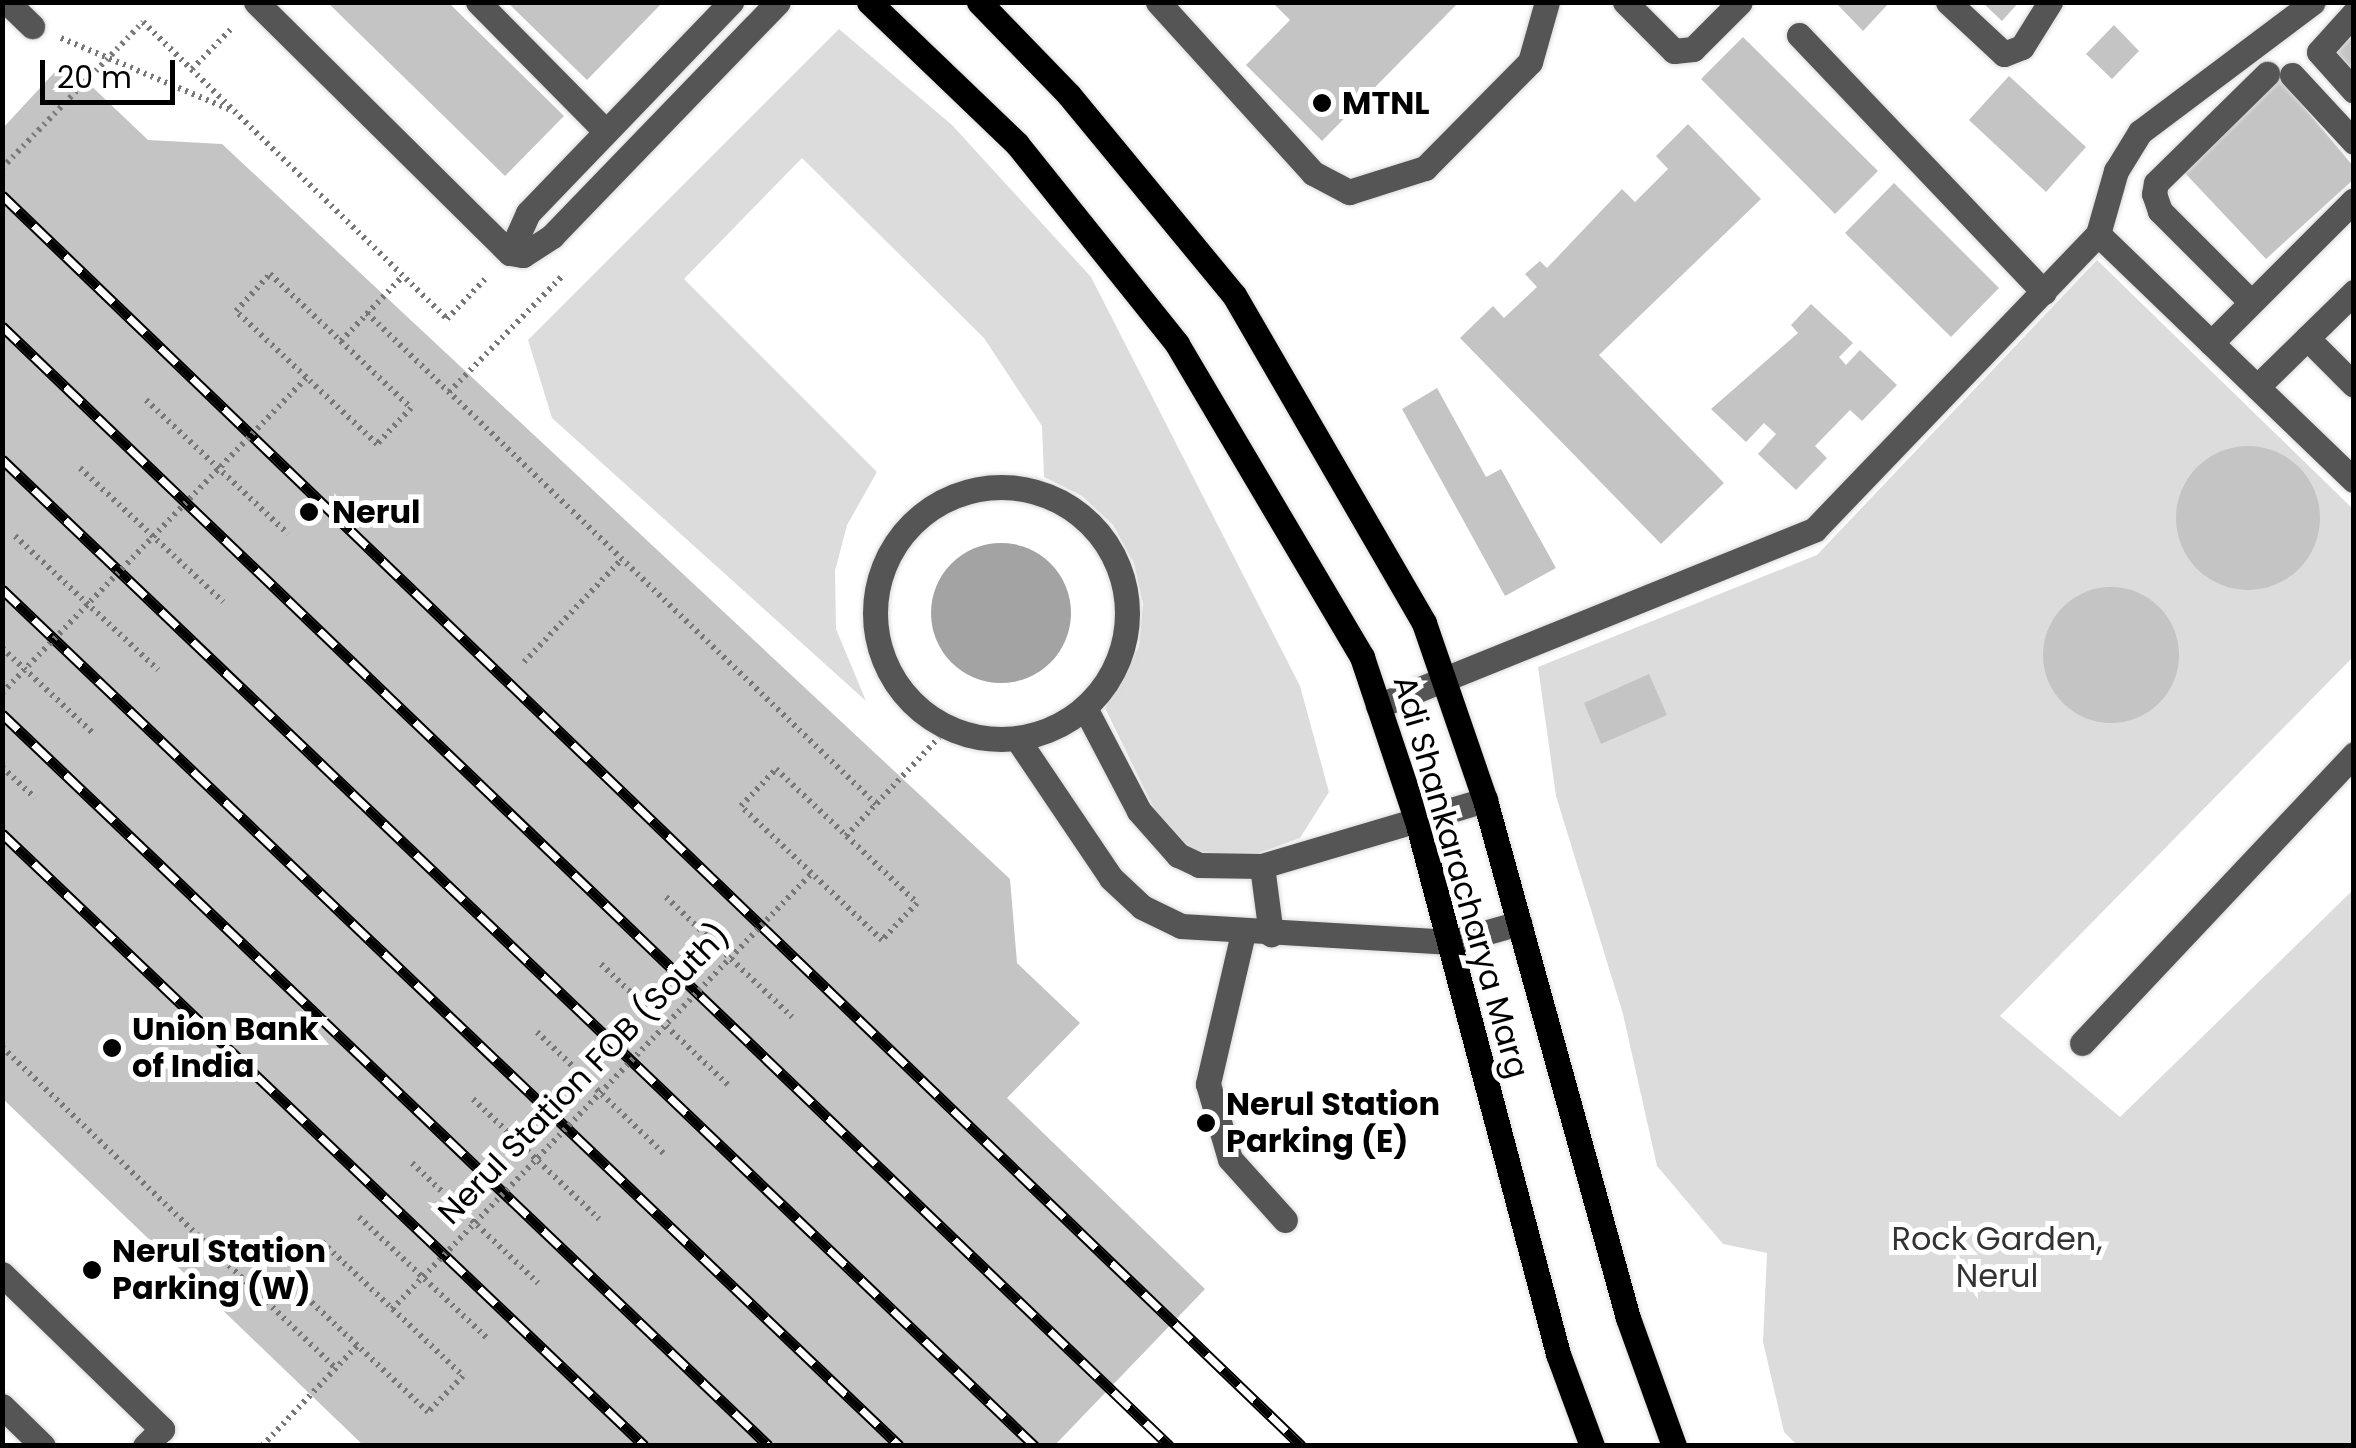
<!DOCTYPE html>
<html>
<head>
<meta charset="utf-8">
<style>
	body { margin:0 }
	#map { position:relative; width:2356px; height:1448px; overflow:hidden; background:#fff; font-family:Poppins,sans-serif }
	div>[style] { position:absolute }
	.green>* { inset:0; background:#dcdcdc }
	.water>* { inset:0; background:#a3a3a3 }
	.round { border-radius:50% }
	.building>* { inset:0; background:#c4c4c4 }
	.path>* { height:6px; margin-top:-3px; transform-origin:0; background:repeating-linear-gradient(90deg,#777 0 2.5px,transparent 0 7.5px) }
	.roads { filter:drop-shadow(0 0 2px #dbdbdb) drop-shadow(0 0 2px #dbdbdb) }
	.minor>* { height:25px; margin:-12.5px; padding:0 12.5px; transform-origin:12.5px; border-radius:12.5px; background:#555 }
	.minor>.ring { margin:-12.5px; padding:0; box-sizing:content-box; background:none; border:25px solid #555; border-radius:50% }
	.major>* { height:25px; margin:-12.5px; padding:0 12.5px; transform-origin:12.5px; border-radius:12.5px; background:#000 }
	.rail>* { height:11px; margin-top:-5.5px; transform-origin:0; background:repeating-linear-gradient(90deg,#fff 0 22px,#000 0 44px); box-sizing:border-box; border-block:2px solid #000 }
	.path-bridge>* { height:6px; margin-top:-3px; transform-origin:0; background:repeating-linear-gradient(90deg,#777 0 2.5px,transparent 0 7.5px) }
	.dots>* { width:28px; height:28px; translate:-50% -50%; box-sizing:border-box; border:5px solid #fff; border-radius:50% }
	span { translate:-50% -50%; white-space:nowrap; text-align:center; line-height:1.15; -webkit-text-stroke:10px #fff; paint-order:stroke }
	.poi-label { font-size:32px; color:#000; font-weight:700 }
	.left { translate:0 -50%; text-align:left }
	.street-label { font-size:32px; color:#000 }
	.park-label { font-size:32px; color:#333 }
	.frame { position:absolute; inset:0; border:5px solid #000; pointer-events:none }
	.scale { position:absolute; left:40px; top:60px; width:135px; height:45px; box-sizing:border-box; border:5px solid #000; border-top:0; padding-left:12px; font-size:30px; line-height:35px; white-space:nowrap; color:#000; -webkit-text-stroke:8px #fff; paint-order:stroke }
</style>
</head>
<body>
<div id="map">
	<div class="green">
		<i style="clip-path:polygon(839px 29px,952px 125px,1091px 277px,1300px 686px,1329px 792px,1300px 838px,1248px 857px,1196px 851px,1165px 831px,1105px 708px,1139px 647px,1143px 604px,1134px 563px,1113px 525px,1082px 496px,1044px 477px,1042px 426px,984px 338px,802px 158px,684px 279px,877px 472px,847px 525px,835px 571px,836px 629px,866px 701px,552px 418px,528px 340px)"></i>
		<i style="clip-path:polygon(2097px 260px,2353px 509px,2353px 657px,2000px 1016px,2120px 1117px,2353px 890px,2353px 1445px,1797px 1445px,1784px 1432px,1763px 1342px,1767px 1253px,1723px 1244px,1657px 1166px,1623px 1014px,1556px 796px,1538px 667px,1817px 555px)"></i>
	</div>
	<div class="water">
		<i class="round" style="left:931px;top:543px;width:140px;height:140px"></i>
	</div>
	<div class="building">
		<i style="clip-path:polygon(327px 2px,448px 2px,564px 116px,505px 176px)"></i>
		<i style="clip-path:polygon(507px 2px,663px 2px,587px 80px)"></i>
		<i style="clip-path:polygon(1272px 2px,1459px 2px,1322px 141px,1246px 65px,1290px 20px)"></i>
		<i style="clip-path:polygon(1835px 2px,1890px 2px,1863px 31px)"></i>
		<i style="clip-path:polygon(1982px 2px,2019px 2px,2002px 21px)"></i>
		<i style="clip-path:polygon(2114px 25px,2139px 51px,2112px 79px,2086px 54px)"></i>
		<i style="clip-path:polygon(2354px 30px,2354px 77px,2330px 54px)"></i>
		<i style="clip-path:polygon(1743px 37px,1878px 171px,1835px 214px,1701px 79px)"></i>
		<i style="clip-path:polygon(65px 61px,148px 140px,222px 144px,1010px 879px,1017px 963px,1080px 1023px,1007px 1098px,1205px 1289px,1054px 1446px,364px 1446px,2px 1098px,2px 129px)"></i>
		<i style="clip-path:polygon(2277px 75px,2354px 167px,2354px 179px,2266px 259px,2183px 171px)"></i>
		<i style="clip-path:polygon(2009px 76px,2086px 147px,2046px 192px,1969px 120px)"></i>
		<i style="clip-path:polygon(1688px 124px,1761px 199px,1599px 355px,1724px 483px,1661px 544px,1460px 338px,1493px 306px,1504px 318px,1537px 287px,1525px 274px,1540px 261px,1547px 268px,1622px 189px,1635px 202px,1668px 169px,1656px 156px)"></i>
		<i style="clip-path:polygon(1894px 183px,1999px 288px,1951px 337px,1845px 233px)"></i>
		<i style="clip-path:polygon(1811px 304px,1853px 343px,1839px 357px,1846px 365px,1860px 350px,1897px 385px,1862px 421px,1850px 410px,1815px 446px,1827px 458px,1796px 490px,1758px 454px,1776px 434px,1764px 423px,1746px 442px,1711px 409px,1798px 333px,1791px 325px)"></i>
		<i style="clip-path:polygon(1437px 388px,1486px 477px,1501px 469px,1556px 568px,1505px 596px,1402px 409px)"></i>
		<i class="round" style="left:2176px;top:446px;width:144px;height:144px"></i>
		<i class="round" style="left:2043px;top:587px;width:136px;height:136px"></i>
		<i style="clip-path:polygon(1649px 674px,1667px 715px,1601px 744px,1584px 703px)"></i>
	</div>
	<div class="path">
		<i style="left:143px;top:22px;width:425px;rotate:44.3deg"></i>
		<i style="left:447px;top:319px;width:59px;rotate:-46.4deg"></i>
		<i style="left:61px;top:38px;width:187px;rotate:23deg"></i>
		<i style="left:192px;top:69px;width:59px;rotate:-45.7deg"></i>
		<i style="left:270px;top:274px;width:195px;rotate:43.5deg"></i>
		<i style="left:411px;top:408px;width:50px;rotate:133.4deg"></i>
		<i style="left:377px;top:444px;width:194px;rotate:-136.7deg"></i>
		<i style="left:236px;top:311px;width:50px;rotate:-47.4deg"></i>
		<i style="left:367px;top:313px;width:707px;rotate:43.97deg"></i>
		<i style="left:341px;top:341px;width:90px;rotate:-46.4deg"></i>
		<i style="left:449px;top:392px;width:163px;rotate:-45.7deg"></i>
		<i style="left:146px;top:400px;width:195px;rotate:43.3deg"></i>
		<i style="left:80px;top:468px;width:196px;rotate:43.1deg"></i>
		<i style="left:15px;top:536px;width:196px;rotate:43.1deg"></i>
		<i style="left:2px;top:648px;width:127px;rotate:43.1deg"></i>
		<i style="left:524px;top:662px;width:142px;rotate:-46.4deg"></i>
		<i style="left:2px;top:767px;width:45px;rotate:43.2deg"></i>
		<i style="left:776px;top:769px;width:195px;rotate:43.5deg"></i>
		<i style="left:917px;top:903px;width:51px;rotate:133.4deg"></i>
		<i style="left:882px;top:940px;width:195px;rotate:-136.5deg"></i>
		<i style="left:741px;top:806px;width:51px;rotate:-46.6deg"></i>
		<i style="left:846px;top:836px;width:147px;rotate:-46.7deg"></i>
		<i style="left:666px;top:897px;width:174px;rotate:43.6deg"></i>
		<i style="left:601px;top:964px;width:175px;rotate:43.6deg"></i>
		<i style="left:537px;top:1032px;width:175px;rotate:43.8deg"></i>
		<i style="left:2px;top:1047px;width:463px;rotate:43.9deg"></i>
		<i style="left:473px;top:1099px;width:174px;rotate:43.6deg"></i>
		<i style="left:412px;top:1163px;width:174px;rotate:43.6deg"></i>
		<i style="left:359px;top:1217px;width:175px;rotate:43.4deg"></i>
		<i style="left:322px;top:1242px;width:195px;rotate:43.5deg"></i>
		<i style="left:463px;top:1376px;width:50px;rotate:134.2deg"></i>
		<i style="left:428px;top:1412px;width:194px;rotate:-136.7deg"></i>
		<i style="left:287px;top:1279px;width:51px;rotate:-46.6deg"></i>
		<i style="left:262px;top:1446px;width:139px;rotate:-46.5deg"></i>
	</div>
	<div class="roads">
		<div class="minor">
			<i style="left:7px;top:2px;width:35px;rotate:44deg"></i>
			<i style="left:256px;top:2px;width:357px;rotate:44.7deg"></i>
			<i style="left:510px;top:253px;width:13px;rotate:9deg"></i>
			<i style="left:523px;top:255px;width:35px;rotate:-33deg"></i>
			<i style="left:552px;top:236px;width:325px;rotate:-46deg"></i>
			<i style="left:478px;top:2px;width:182px;rotate:45.4deg"></i>
			<i style="left:1158px;top:2px;width:231px;rotate:47.8deg"></i>
			<i style="left:1313px;top:173px;width:41px;rotate:27.8deg"></i>
			<i style="left:1349px;top:192px;width:80px;rotate:-17.5deg"></i>
			<i style="left:1425px;top:168px;width:149px;rotate:-45.3deg"></i>
			<i style="left:1530px;top:62px;width:62px;rotate:-74.2deg"></i>
			<i style="left:1625px;top:2px;width:69px;rotate:45deg"></i>
			<i style="left:1674px;top:51px;width:19px;rotate:-6deg"></i>
			<i style="left:1693px;top:49px;width:66px;rotate:-45deg"></i>
			<i style="left:1948px;top:2px;width:76px;rotate:42.9deg"></i>
			<i style="left:2004px;top:54px;width:19px;rotate:-21deg"></i>
			<i style="left:2022px;top:47px;width:53px;rotate:-58.1deg"></i>
			<i style="left:2354px;top:13px;width:52px;rotate:131.9deg"></i>
			<i style="left:2319px;top:52px;width:52px;rotate:48.1deg"></i>
			<i style="left:1799px;top:35px;width:355px;rotate:46.4deg"></i>
			<i style="left:2292px;top:75px;width:91px;rotate:47.2deg"></i>
			<i style="left:2098px;top:234px;width:355px;rotate:43.9deg"></i>
			<i style="left:510px;top:253px;width:44px;rotate:-65.8deg"></i>
			<i style="left:528px;top:213px;width:293px;rotate:-46.1deg"></i>
			<i style="left:2251px;top:302px;width:129px;rotate:-135deg"></i>
			<i style="left:2160px;top:211px;width:18px;rotate:-109deg"></i>
			<i style="left:2154px;top:194px;width:11px;rotate:-80deg"></i>
			<i style="left:2156px;top:183px;width:156px;rotate:-44.5deg"></i>
			<i style="left:2307px;top:338px;width:66px;rotate:45deg"></i>
			<i style="left:2211px;top:343px;width:202px;rotate:-45deg"></i>
			<i style="left:2257px;top:387px;width:136px;rotate:-44.4deg"></i>
			<i class="ring" style="left:875px;top:487px;width:227px;height:227px"></i>
			<i style="left:1378px;top:706px;width:471px;rotate:-22deg"></i>
			<i style="left:1815px;top:529px;width:409px;rotate:-46.2deg"></i>
			<i style="left:2098px;top:234px;width:66px;rotate:-74.1deg"></i>
			<i style="left:2116px;top:171px;width:46px;rotate:-58.4deg"></i>
			<i style="left:2140px;top:132px;width:216px;rotate:-36.9deg"></i>
			<i style="left:1085px;top:708px;width:116px;rotate:62.3deg"></i>
			<i style="left:1139px;top:811px;width:59px;rotate:48.4deg"></i>
			<i style="left:1178px;top:855px;width:23px;rotate:25deg"></i>
			<i style="left:1199px;top:865px;width:63px;rotate:0.9deg"></i>
			<i style="left:1262px;top:866px;width:233px;rotate:-16.5deg"></i>
			<i style="left:1018px;top:740px;width:166px;rotate:56deg"></i>
			<i style="left:1111px;top:878px;width:42px;rotate:43.1deg"></i>
			<i style="left:1142px;top:907px;width:43px;rotate:26deg"></i>
			<i style="left:1181px;top:926px;width:271px;rotate:3.4deg"></i>
			<i style="left:1452px;top:942px;width:70px;rotate:-15.8deg"></i>
			<i style="left:1262px;top:866px;width:69px;rotate:82.5deg"></i>
			<i style="left:1243px;top:933px;width:155px;rotate:103.1deg"></i>
			<i style="left:1208px;top:1084px;width:78px;rotate:73.7deg"></i>
			<i style="left:1230px;top:1159px;width:82px;rotate:48deg"></i>
			<i style="left:2082px;top:1043px;width:397px;rotate:-46.7deg"></i>
			<i style="left:2px;top:1274px;width:223px;rotate:44.1deg"></i>
			<i style="left:162px;top:1429px;width:24px;rotate:135deg"></i>
			<i style="left:2px;top:1406px;width:57px;rotate:44.3deg"></i>
		</div>
		<div class="major">
			<i style="left:869px;top:2px;width:205px;rotate:43.8deg"></i>
			<i style="left:1017px;top:144px;width:256px;rotate:51.3deg"></i>
			<i style="left:1177px;top:344px;width:364px;rotate:59.4deg"></i>
			<i style="left:1362px;top:657px;width:173px;rotate:71.5deg"></i>
			<i style="left:1417px;top:821px;width:551px;rotate:75.18deg"></i>
			<i style="left:1558px;top:1354px;width:98px;rotate:69.7deg"></i>
			<i style="left:979px;top:2px;width:129px;rotate:45.9deg"></i>
			<i style="left:1069px;top:95px;width:259px;rotate:50.5deg"></i>
			<i style="left:1234px;top:295px;width:379px;rotate:59.9deg"></i>
			<i style="left:1424px;top:623px;width:187px;rotate:71deg"></i>
			<i style="left:1485px;top:800px;width:537px;rotate:74.57deg"></i>
			<i style="left:1628px;top:1318px;width:136px;rotate:70.2deg"></i>
		</div>
	</div>
	<div class="rail">
		<i style="left:2px;top:195px;width:1804px;rotate:43.9deg"></i>
		<i style="left:2px;top:326px;width:1618px;rotate:43.8deg"></i>
		<i style="left:2px;top:459px;width:1429px;rotate:43.7deg"></i>
		<i style="left:2px;top:589px;width:1241px;rotate:43.66deg"></i>
		<i style="left:2px;top:714px;width:1060px;rotate:43.66deg"></i>
		<i style="left:2px;top:833px;width:888px;rotate:43.63deg"></i>
	</div>
	<div class="path-bridge">
		<i style="left:2px;top:168px;width:203px;rotate:-46deg"></i>
		<i style="left:2px;top:693px;width:438px;rotate:-46deg"></i>
		<i style="left:392px;top:1309px;width:605px;rotate:-46.07deg"></i>
	</div>
	<div class="dots">
		<i style="left:1322px;top:103px;background:#000"></i>
		<i style="left:309px;top:512px;background:#000"></i>
		<i style="left:112px;top:1048px;background:#000"></i>
		<i style="left:1206px;top:1123px;background:#000"></i>
		<i style="left:92px;top:1270px;background:#000"></i>
	</div>
	<div class="poi-label">
		<span class="left" style="left:1342px;top:103px">MTNL</span>
		<span class="left" style="left:332px;top:512px">Nerul</span>
		<span class="left" style="left:132px;top:1048px">Union Bank<br>of India</span>
		<span class="left" style="left:1226px;top:1123px">Nerul Station<br>Parking (E)</span>
		<span class="left" style="left:112px;top:1270px">Nerul Station<br>Parking (W)</span>
	</div>
	<div class="street-label">
		<span style="left:1461px;top:877px;rotate:74deg">Adi Shankaracharya Marg</span>
		<span style="left:584px;top:1074px;rotate:-46deg">Nerul Station FOB (South)</span>
	</div>
	<div class="park-label">
		<span style="left:1997px;top:1258px">Rock Garden,<br>Nerul</span>
	</div>
	<div class="frame"></div>
	<div class="scale">20 m</div>
</div>
</body>
</html>
